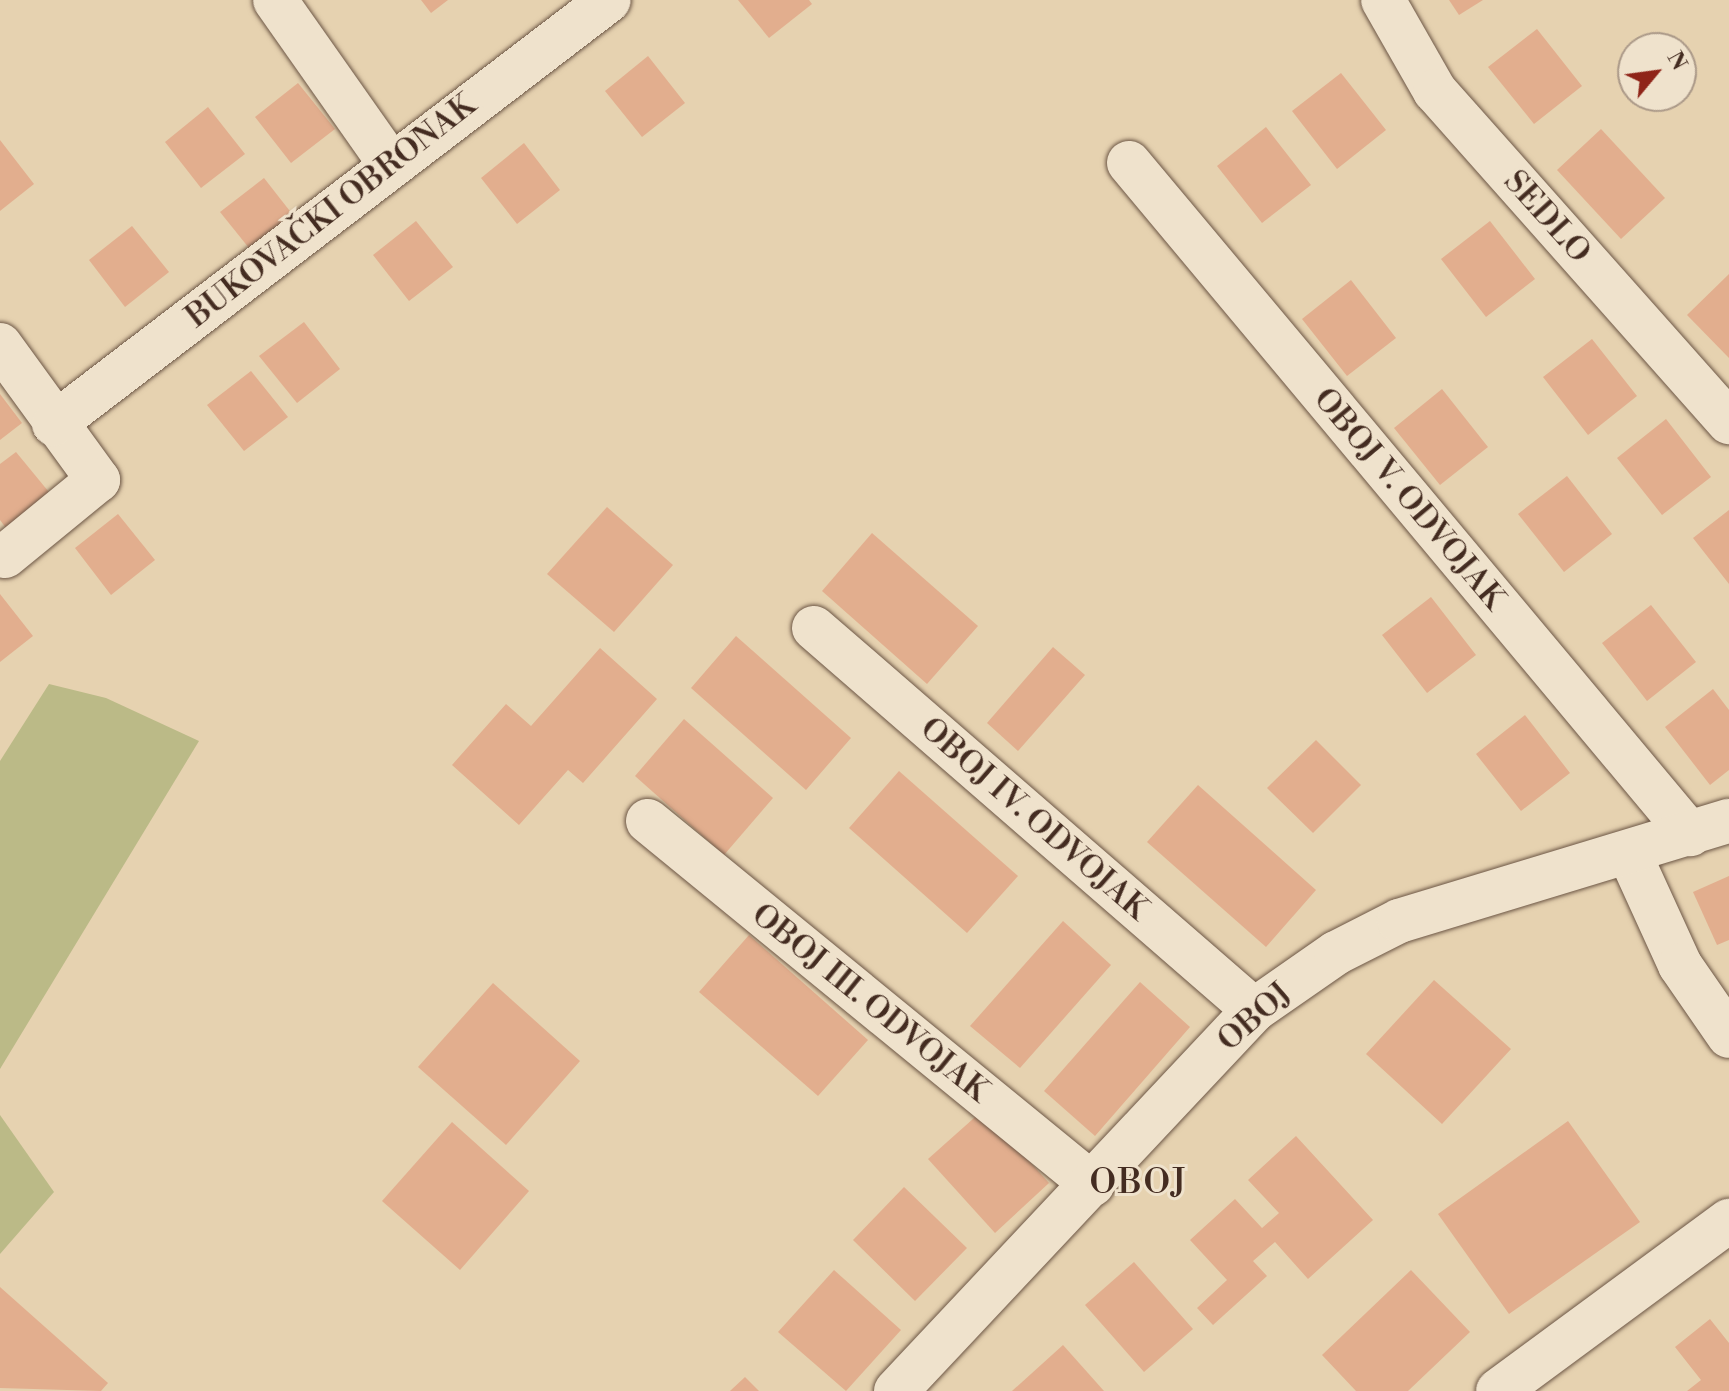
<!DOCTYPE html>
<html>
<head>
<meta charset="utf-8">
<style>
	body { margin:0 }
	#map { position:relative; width:1729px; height:1391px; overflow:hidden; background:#e6d2b0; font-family:"Libre Bodoni",serif }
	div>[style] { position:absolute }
	.green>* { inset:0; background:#bbba87 }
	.building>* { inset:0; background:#e2ae8e }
	.roads { filter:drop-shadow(0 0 2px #6c5645) drop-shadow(0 0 2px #6c5645) }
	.minor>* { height:44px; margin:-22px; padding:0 22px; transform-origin:22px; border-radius:22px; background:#efe2cc }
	span { translate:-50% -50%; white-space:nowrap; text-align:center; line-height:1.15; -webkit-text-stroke:6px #efe2cc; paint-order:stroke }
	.street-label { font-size:32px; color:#442c21 }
	.neighbourhood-label { font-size:34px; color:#442c21; letter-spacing:2px }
	.north { position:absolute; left:1617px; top:32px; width:80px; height:80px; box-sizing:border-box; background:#efe2cc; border:2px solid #ab9988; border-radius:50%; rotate:61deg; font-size:22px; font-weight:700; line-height:32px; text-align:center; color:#442c21 }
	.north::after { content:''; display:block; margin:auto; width:28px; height:36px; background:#8f2418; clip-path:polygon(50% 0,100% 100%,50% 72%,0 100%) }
</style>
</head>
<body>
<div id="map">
	<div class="green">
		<i style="clip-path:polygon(49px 684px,106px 698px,199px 741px,0 1069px,0 761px)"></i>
		<i style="clip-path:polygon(0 1115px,54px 1192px,0 1254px)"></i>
	</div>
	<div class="building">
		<i style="clip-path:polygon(421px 0,448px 0,431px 13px)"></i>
		<i style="clip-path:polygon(738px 0,809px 0,812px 4px,769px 38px)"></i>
		<i style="clip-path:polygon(1449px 0,1483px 0,1459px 15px)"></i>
		<i style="clip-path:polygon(1537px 29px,1582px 86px,1534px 124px,1488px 67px)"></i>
		<i style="clip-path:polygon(648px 56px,685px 103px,642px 137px,605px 91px)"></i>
		<i style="clip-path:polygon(1341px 73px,1386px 130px,1337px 169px,1292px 111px)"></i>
		<i style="clip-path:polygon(298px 83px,335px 129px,291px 163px,255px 117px)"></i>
		<i style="clip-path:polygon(208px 107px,245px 154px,201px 188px,165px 142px)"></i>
		<i style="clip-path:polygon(1266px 127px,1311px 185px,1262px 223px,1217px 166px)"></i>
		<i style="clip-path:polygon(1601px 129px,1665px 198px,1621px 239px,1557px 170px)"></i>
		<i style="clip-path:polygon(0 140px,34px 184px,0 211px)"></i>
		<i style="clip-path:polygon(524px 143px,560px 190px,517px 224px,481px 178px)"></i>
		<i style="clip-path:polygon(264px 178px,300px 224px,257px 258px,220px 212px)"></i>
		<i style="clip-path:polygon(416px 221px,453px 267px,409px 301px,373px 255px)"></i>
		<i style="clip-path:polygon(1490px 221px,1535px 279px,1486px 317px,1441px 259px)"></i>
		<i style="clip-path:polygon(132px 226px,169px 272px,125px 307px,89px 260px)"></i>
		<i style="clip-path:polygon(1729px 274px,1729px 358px,1687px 315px)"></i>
		<i style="clip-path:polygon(1351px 280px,1396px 338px,1347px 376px,1302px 319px)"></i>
		<i style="clip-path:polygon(304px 322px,340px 369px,297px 403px,259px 356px)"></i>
		<i style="clip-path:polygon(1592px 339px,1637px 396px,1588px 435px,1543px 377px)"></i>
		<i style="clip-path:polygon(251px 371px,288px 417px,244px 451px,207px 405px)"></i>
		<i style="clip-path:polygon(1442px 389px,1488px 447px,1440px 485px,1394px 428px)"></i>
		<i style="clip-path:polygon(0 394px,22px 423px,0 440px)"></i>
		<i style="clip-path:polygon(1666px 419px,1711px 477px,1662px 515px,1617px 458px)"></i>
		<i style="clip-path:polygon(16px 452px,53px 497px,9px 532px,0 520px,0 464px)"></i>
		<i style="clip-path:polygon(1567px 476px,1612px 534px,1564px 572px,1518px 514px)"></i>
		<i style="clip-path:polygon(607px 507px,673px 565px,614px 632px,547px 574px)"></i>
		<i style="clip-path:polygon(1729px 510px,1729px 584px,1693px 538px)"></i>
		<i style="clip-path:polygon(118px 514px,155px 560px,111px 595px,75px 548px)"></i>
		<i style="clip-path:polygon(872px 533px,978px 626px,927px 684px,822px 591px)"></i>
		<i style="clip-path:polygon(0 594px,33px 636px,0 662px)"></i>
		<i style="clip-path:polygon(1431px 597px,1476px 655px,1427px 693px,1382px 635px)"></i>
		<i style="clip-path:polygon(1651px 605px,1696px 662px,1647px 701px,1602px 643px)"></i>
		<i style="clip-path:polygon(736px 636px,851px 738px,806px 790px,691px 688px)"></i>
		<i style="clip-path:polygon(1053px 647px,1085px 675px,1018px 751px,987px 723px)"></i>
		<i style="clip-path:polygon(600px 648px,657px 699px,583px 783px,568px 770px,519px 825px,452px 765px,506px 704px,531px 726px)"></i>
		<i style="clip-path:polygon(1713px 689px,1729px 710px,1729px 770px,1710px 785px,1665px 727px)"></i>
		<i style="clip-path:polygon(1525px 715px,1570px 773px,1521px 811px,1476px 754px)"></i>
		<i style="clip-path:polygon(684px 719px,773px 798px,724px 855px,635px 776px)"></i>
		<i style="clip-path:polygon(1316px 740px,1361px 785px,1313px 833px,1267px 788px)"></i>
		<i style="clip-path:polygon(899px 771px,1018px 876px,967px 933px,849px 828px)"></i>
		<i style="clip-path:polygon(1198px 785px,1316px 890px,1266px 947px,1147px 842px)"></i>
		<i style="clip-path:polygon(1729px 876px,1729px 940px,1717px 945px,1693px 892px)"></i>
		<i style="clip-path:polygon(1063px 921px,1111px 965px,1020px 1068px,970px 1026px)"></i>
		<i style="clip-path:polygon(749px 935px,868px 1040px,818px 1096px,699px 992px)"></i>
		<i style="clip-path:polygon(1434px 980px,1511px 1049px,1442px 1124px,1366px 1054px)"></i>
		<i style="clip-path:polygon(1140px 982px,1190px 1027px,1095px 1136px,1044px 1091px)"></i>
		<i style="clip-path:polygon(493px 983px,580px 1061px,506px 1145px,418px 1067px)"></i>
		<i style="clip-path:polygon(983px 1110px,1049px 1183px,995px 1233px,928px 1159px)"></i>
		<i style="clip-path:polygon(1568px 1121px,1640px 1222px,1509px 1314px,1438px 1214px)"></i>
		<i style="clip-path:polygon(452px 1122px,529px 1191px,460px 1270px,382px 1201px)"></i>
		<i style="clip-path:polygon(1296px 1136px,1373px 1220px,1308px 1279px,1275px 1242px,1253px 1261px,1267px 1276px,1213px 1325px,1197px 1308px,1227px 1280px,1190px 1240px,1235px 1199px,1262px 1228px,1279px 1213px,1248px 1180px)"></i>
		<i style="clip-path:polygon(904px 1187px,967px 1248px,915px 1301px,853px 1240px)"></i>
		<i style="clip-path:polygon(1134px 1262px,1193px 1329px,1144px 1372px,1085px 1305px)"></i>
		<i style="clip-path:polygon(834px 1270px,901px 1330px,846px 1391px,778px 1332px)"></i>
		<i style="clip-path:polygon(1411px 1270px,1470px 1332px,1408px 1391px,1356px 1391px,1322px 1355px)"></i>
		<i style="clip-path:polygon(0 1287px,108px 1383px,101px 1391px,0 1388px)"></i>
		<i style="clip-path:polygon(1710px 1319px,1729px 1343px,1729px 1391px,1687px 1391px,1701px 1380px,1675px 1347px)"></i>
		<i style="clip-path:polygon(1063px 1345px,1104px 1391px,1012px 1391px)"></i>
		<i style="clip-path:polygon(745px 1377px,759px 1391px,730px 1391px)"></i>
	</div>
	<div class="roads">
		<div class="minor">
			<i style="left:275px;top:0;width:202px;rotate:54.9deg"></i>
			<i style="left:1383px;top:0;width:105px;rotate:60.3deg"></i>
			<i style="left:1435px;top:91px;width:443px;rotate:48.4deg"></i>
			<i style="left:1129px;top:163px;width:875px;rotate:50.1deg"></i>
			<i style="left:0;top:345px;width:167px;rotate:54deg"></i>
			<i style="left:98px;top:480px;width:120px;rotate:140.7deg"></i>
			<i style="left:54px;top:424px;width:698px;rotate:-37.38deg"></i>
			<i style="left:814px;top:628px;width:583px;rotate:40.96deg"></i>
			<i style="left:648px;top:821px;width:574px;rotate:39.27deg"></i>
			<i style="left:1629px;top:853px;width:123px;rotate:65.5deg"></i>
			<i style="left:1680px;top:965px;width:86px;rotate:55.4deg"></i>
			<i style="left:896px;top:1391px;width:523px;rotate:-46.78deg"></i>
			<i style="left:1254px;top:1010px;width:100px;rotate:-34.8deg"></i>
			<i style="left:1336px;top:953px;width:71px;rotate:-26.9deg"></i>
			<i style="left:1399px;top:921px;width:345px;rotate:-16.9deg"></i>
			<i style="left:1498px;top:1391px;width:287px;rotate:-36.4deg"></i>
		</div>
	</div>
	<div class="street-label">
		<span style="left:331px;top:211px;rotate:-38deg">BUKOVAČKI OBRONAK</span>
		<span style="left:1547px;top:217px;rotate:48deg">SEDLO</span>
		<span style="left:1409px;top:499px;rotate:50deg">OBOJ V. ODVOJAK</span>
		<span style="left:1034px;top:819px;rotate:41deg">OBOJ IV. ODVOJAK</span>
		<span style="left:870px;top:1003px;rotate:39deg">OBOJ III. ODVOJAK</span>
		<span style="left:1255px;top:1017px;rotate:-41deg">OBOJ</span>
	</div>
	<div class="neighbourhood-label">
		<span style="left:1139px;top:1184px">OBOJ</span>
	</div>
	<div class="north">N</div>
</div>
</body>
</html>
